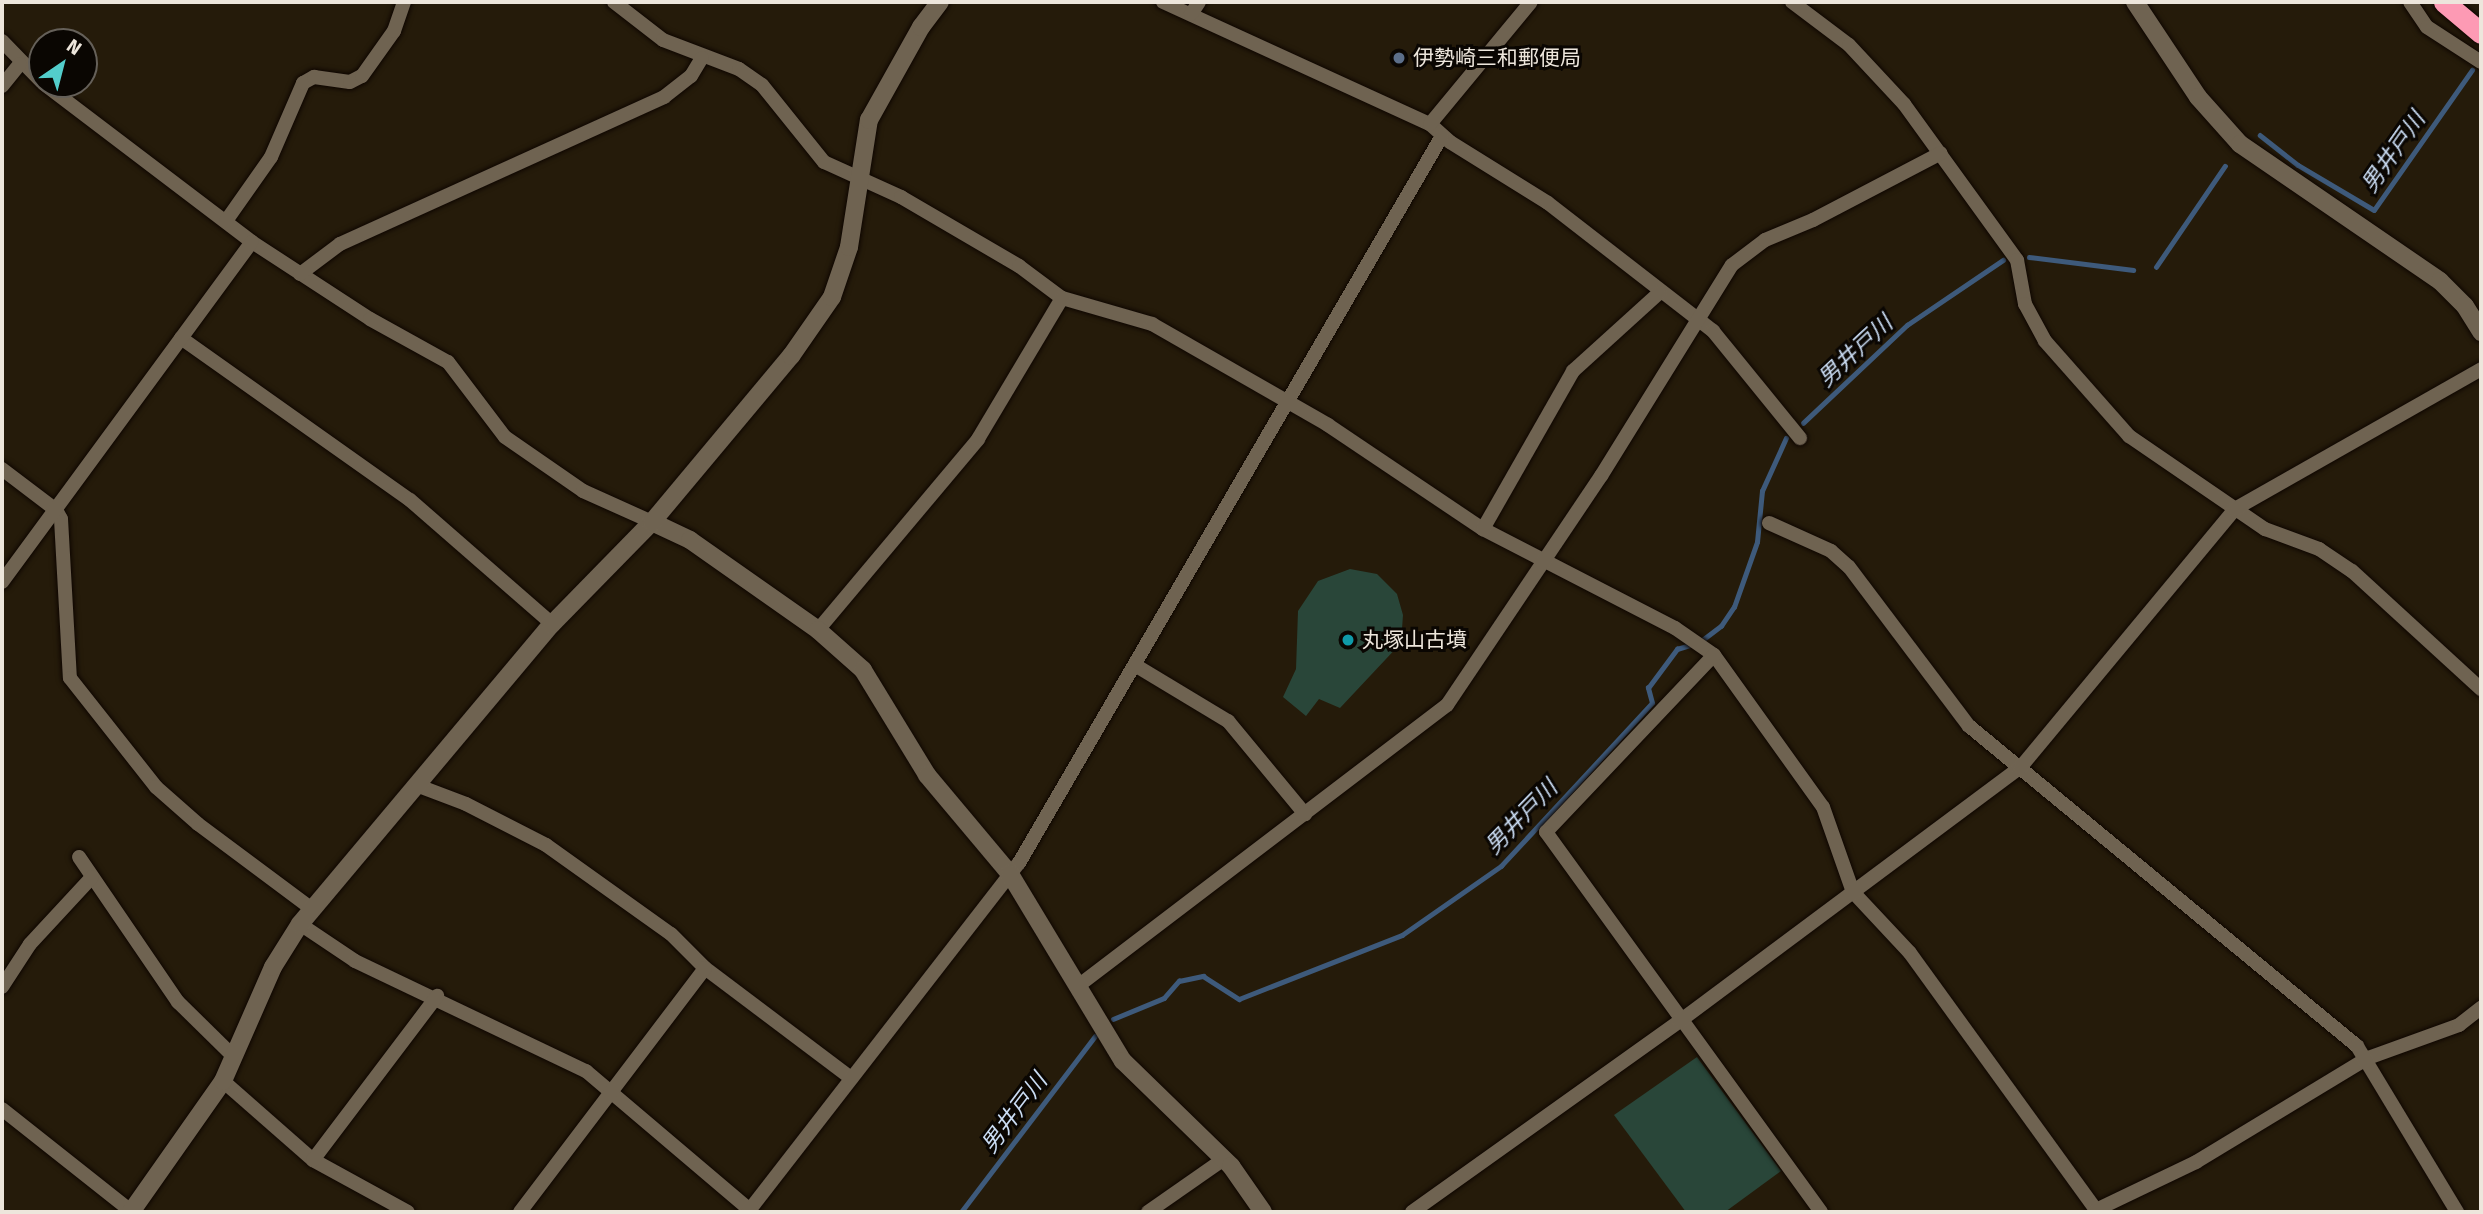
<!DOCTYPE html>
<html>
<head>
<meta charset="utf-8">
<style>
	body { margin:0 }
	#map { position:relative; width:2483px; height:1214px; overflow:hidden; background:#251b0a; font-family:"Fira Sans","Noto Sans JP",sans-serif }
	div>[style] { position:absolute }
	.green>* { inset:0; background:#294639 }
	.stream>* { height:4.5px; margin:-2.25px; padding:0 2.25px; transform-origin:2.25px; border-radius:2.25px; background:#3e5a7b }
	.roads { filter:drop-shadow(0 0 2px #0e0600) drop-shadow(0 0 2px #0e0600) }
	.minor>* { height:14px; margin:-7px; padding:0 7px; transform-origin:7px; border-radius:7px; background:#6f6351 }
	.tertiary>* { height:18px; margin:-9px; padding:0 9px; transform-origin:9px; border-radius:9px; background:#6f6351 }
	.motorway>* { height:21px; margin:-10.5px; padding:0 10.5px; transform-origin:10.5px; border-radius:10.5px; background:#fd9ab4 }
	.dots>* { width:19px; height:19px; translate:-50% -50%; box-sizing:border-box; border:4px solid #0a0602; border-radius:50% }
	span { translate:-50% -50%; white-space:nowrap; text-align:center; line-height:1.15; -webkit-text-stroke:6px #0a0602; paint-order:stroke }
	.poi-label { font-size:21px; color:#ede6dc }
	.left { translate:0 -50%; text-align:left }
	.water-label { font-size:23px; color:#cadcf3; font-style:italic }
	.frame { position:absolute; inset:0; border:4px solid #ede6dc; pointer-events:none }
	.north { position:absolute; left:28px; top:28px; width:70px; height:70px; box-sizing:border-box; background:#0a0602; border:2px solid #656059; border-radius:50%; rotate:35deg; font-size:19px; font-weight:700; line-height:28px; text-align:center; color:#ede6dc }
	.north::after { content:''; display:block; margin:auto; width:24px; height:32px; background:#53cdcb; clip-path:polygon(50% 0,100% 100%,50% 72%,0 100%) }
</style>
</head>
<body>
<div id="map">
	<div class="green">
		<i style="clip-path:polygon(1350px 569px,1377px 574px,1397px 594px,1403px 615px,1401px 643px,1340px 708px,1319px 699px,1306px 716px,1283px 697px,1296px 669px,1298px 611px,1318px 581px)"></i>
		<i style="clip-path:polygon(1697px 1057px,1781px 1171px,1725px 1212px,1686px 1212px,1614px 1115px)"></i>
	</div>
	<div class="stream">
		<i style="left:2260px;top:135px;width:48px;rotate:38.3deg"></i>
		<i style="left:2298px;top:165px;width:88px;rotate:30.6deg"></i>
		<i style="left:2374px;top:210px;width:171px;rotate:-55deg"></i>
		<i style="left:2029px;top:257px;width:105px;rotate:7.1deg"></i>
		<i style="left:2156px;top:267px;width:122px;rotate:-55.7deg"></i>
		<i style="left:1803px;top:423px;width:143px;rotate:-43.3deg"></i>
		<i style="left:1907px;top:325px;width:116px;rotate:-34.1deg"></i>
		<i style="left:1701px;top:641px;width:25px;rotate:-37deg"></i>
		<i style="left:1721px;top:626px;width:23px;rotate:-56deg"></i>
		<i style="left:1734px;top:607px;width:69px;rotate:-70.5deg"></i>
		<i style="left:1757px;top:542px;width:51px;rotate:-84.4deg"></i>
		<i style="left:1762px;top:491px;width:58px;rotate:-65.6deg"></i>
		<i style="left:1113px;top:1019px;width:55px;rotate:-22.4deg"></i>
		<i style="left:1164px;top:998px;width:23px;rotate:-49deg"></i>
		<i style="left:1179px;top:981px;width:25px;rotate:-12deg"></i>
		<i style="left:1203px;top:976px;width:43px;rotate:32.6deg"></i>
		<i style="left:1239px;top:999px;width:175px;rotate:-21.4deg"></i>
		<i style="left:1402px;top:935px;width:121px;rotate:-34.9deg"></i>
		<i style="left:1501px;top:866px;width:222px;rotate:-47.2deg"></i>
		<i style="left:1652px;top:703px;width:16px;rotate:-105deg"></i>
		<i style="left:1648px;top:688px;width:49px;rotate:-53.4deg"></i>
		<i style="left:1677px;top:649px;width:17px;rotate:-17deg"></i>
		<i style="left:961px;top:1212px;width:221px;rotate:-52.7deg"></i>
	</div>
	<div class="roads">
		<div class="minor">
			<i style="left:614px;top:2px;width:62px;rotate:37.8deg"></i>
			<i style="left:663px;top:40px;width:81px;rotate:20.9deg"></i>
			<i style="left:739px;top:69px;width:28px;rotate:35deg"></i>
			<i style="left:762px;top:85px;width:99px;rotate:51.2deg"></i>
			<i style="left:824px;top:162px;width:85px;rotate:24.4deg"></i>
			<i style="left:901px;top:197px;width:137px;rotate:30.3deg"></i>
			<i style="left:1019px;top:266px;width:54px;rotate:36.7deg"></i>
			<i style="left:1062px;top:298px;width:94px;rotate:16.1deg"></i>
			<i style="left:1152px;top:324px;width:203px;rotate:29.8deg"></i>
			<i style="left:1328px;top:425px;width:187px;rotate:33.9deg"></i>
			<i style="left:1483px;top:529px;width:216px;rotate:27.3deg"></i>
			<i style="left:1675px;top:628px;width:47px;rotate:34.7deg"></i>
			<i style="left:1714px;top:655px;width:187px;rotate:54.4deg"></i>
			<i style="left:1823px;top:807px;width:90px;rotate:70.6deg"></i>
			<i style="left:1853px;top:892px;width:83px;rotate:46.9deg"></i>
			<i style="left:1910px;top:953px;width:317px;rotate:54.1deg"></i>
			<i style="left:2096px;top:1210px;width:111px;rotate:-25.6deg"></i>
			<i style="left:2196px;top:1162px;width:201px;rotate:-31.2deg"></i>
			<i style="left:2368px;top:1058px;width:97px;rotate:-19.9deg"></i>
			<i style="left:2459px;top:1025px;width:28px;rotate:-38deg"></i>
			<i style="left:1163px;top:2px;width:294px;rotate:24.6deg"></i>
			<i style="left:1430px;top:124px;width:27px;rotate:42deg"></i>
			<i style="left:1450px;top:142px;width:115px;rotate:31.9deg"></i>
			<i style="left:1548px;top:203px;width:209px;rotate:37.8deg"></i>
			<i style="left:1713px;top:331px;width:138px;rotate:50.9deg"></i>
			<i style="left:1792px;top:2px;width:71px;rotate:37deg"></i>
			<i style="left:1849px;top:45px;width:81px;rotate:47deg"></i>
			<i style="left:1904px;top:104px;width:193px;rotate:54.1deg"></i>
			<i style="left:2017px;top:260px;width:45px;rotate:79.7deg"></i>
			<i style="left:2025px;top:304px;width:42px;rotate:61.6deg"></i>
			<i style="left:2045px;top:341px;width:127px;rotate:48.5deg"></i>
			<i style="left:2129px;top:436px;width:165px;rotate:34.4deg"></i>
			<i style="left:2265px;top:529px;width:58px;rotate:20.3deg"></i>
			<i style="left:2319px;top:549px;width:40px;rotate:34deg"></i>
			<i style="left:2352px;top:571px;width:175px;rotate:42.5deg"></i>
			<i style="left:2410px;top:2px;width:30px;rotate:56deg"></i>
			<i style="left:2427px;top:27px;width:64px;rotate:32.9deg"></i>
			<i style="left:1191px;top:14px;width:14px;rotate:-56deg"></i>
			<i style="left:2px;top:41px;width:57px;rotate:45.7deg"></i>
			<i style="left:44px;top:84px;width:261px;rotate:37.2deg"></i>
			<i style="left:252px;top:242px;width:141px;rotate:33.1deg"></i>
			<i style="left:370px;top:319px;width:89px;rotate:28.9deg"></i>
			<i style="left:448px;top:362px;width:94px;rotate:52.8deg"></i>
			<i style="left:505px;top:437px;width:95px;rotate:34.7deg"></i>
			<i style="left:583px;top:491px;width:76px;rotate:24.2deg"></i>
			<i style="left:2px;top:86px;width:28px;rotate:-51deg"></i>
			<i style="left:1430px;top:124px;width:158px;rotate:-50.4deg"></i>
			<i style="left:226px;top:221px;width:78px;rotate:-54.9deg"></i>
			<i style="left:271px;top:157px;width:81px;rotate:-66.6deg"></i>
			<i style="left:303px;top:83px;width:13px;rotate:-29deg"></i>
			<i style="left:314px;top:77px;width:36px;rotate:8deg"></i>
			<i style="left:350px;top:82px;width:13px;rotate:-27deg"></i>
			<i style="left:362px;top:76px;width:55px;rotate:-54.6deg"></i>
			<i style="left:394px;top:31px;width:31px;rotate:-71deg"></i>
			<i style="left:300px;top:274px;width:50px;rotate:-36.9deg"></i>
			<i style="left:340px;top:244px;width:356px;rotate:-24.4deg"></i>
			<i style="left:664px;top:97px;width:34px;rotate:-38deg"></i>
			<i style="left:691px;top:76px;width:21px;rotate:-59deg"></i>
			<i style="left:181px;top:338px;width:281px;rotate:35.3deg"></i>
			<i style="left:410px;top:500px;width:189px;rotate:41.1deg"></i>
			<i style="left:2px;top:469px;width:68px;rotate:37.2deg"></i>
			<i style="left:56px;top:510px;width:10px;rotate:61deg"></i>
			<i style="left:61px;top:519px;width:159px;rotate:86.8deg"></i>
			<i style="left:70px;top:678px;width:139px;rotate:51.7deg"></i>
			<i style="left:156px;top:787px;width:56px;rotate:41.4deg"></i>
			<i style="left:198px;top:824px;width:142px;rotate:36.7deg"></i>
			<i style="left:1769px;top:523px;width:68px;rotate:24.3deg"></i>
			<i style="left:1831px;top:551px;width:24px;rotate:42deg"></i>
			<i style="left:1849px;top:567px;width:199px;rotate:53deg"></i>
			<i style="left:1969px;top:726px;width:503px;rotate:39.51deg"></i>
			<i style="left:2357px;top:1046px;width:194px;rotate:58.9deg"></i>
			<i style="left:1483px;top:529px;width:182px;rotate:-60.3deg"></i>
			<i style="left:1573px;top:371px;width:116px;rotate:-42.2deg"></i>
			<i style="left:2px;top:582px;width:422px;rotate:-53.7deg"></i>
			<i style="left:818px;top:630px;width:249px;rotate:-50deg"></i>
			<i style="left:978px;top:439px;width:164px;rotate:-59.2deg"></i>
			<i style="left:1714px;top:655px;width:244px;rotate:133.5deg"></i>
			<i style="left:1546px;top:832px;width:469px;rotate:54.1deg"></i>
			<i style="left:1135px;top:665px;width:109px;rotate:31.1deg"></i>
			<i style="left:1228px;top:721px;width:121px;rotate:50.4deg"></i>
			<i style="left:416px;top:785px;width:53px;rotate:20.8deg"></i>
			<i style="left:466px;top:804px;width:90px;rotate:27.1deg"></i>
			<i style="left:546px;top:845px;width:153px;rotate:35.5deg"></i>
			<i style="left:671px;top:934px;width:48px;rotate:45deg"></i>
			<i style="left:705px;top:968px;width:183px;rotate:37deg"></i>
			<i style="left:79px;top:857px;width:176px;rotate:55.7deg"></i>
			<i style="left:178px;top:1002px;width:78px;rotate:44.5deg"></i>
			<i style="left:300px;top:924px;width:66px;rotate:33.9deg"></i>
			<i style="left:355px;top:961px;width:256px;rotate:25.5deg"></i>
			<i style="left:586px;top:1071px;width:215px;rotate:40.3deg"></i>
			<i style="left:1078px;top:986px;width:464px;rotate:-37.3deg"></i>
			<i style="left:1447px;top:705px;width:276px;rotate:-56.1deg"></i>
			<i style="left:1601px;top:476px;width:248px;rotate:-58.2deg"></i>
			<i style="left:1732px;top:265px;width:41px;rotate:-37.1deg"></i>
			<i style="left:1765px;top:240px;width:52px;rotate:-22.6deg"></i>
			<i style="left:1813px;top:220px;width:144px;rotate:-27.6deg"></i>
			<i style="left:2px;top:987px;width:51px;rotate:-56.9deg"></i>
			<i style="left:30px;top:944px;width:91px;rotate:-47.2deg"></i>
			<i style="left:223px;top:1081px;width:120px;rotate:41.3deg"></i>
			<i style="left:313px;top:1160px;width:108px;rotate:28.7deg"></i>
			<i style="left:2px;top:1109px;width:166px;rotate:38.4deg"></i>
			<i style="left:313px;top:1160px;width:206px;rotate:-52.9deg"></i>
			<i style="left:520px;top:1212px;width:306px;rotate:-52.8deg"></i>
			<i style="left:748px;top:1212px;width:442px;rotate:-52.2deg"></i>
			<i style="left:1019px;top:863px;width:841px;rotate:-59.81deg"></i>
			<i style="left:1148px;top:1212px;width:93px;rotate:-34.9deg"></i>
			<i style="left:1412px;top:1212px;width:329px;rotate:-35.5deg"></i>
			<i style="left:1680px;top:1021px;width:424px;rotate:-36.7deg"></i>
			<i style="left:2020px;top:768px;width:337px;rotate:-50.3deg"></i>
			<i style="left:2235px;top:509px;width:283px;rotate:-29.6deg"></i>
		</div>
		<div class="tertiary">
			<i style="left:2135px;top:2px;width:114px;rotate:56.4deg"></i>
			<i style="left:2198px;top:97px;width:63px;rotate:48.2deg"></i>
			<i style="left:2240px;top:144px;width:242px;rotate:34.4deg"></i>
			<i style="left:2440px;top:281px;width:35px;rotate:45deg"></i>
			<i style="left:2465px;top:306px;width:31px;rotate:58deg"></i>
			<i style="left:652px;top:522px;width:42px;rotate:25.3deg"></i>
			<i style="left:690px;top:540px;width:156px;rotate:35.1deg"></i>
			<i style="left:818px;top:630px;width:60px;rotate:41.6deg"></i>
			<i style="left:863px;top:670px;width:123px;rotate:58.6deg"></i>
			<i style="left:927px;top:775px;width:129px;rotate:50deg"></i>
			<i style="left:1010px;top:874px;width:218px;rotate:58.9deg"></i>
			<i style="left:1123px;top:1061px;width:151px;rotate:44.2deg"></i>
			<i style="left:1231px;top:1166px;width:56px;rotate:55.2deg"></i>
			<i style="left:131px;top:1212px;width:160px;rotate:-54.9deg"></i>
			<i style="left:223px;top:1081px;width:124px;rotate:-66.3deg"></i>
			<i style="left:273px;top:967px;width:51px;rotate:-57.9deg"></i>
			<i style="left:300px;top:924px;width:392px;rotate:-50deg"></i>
			<i style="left:552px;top:624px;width:143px;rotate:-45.6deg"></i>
			<i style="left:652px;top:522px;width:217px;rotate:-50.1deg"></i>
			<i style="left:791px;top:356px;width:72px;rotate:-55.2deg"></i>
			<i style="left:832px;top:297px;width:53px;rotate:-71.2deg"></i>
			<i style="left:849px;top:247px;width:129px;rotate:-81.1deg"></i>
			<i style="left:869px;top:120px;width:107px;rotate:-60.8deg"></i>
			<i style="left:921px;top:27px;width:31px;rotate:-53deg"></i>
		</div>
		<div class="motorway">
			<i style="left:2444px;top:2px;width:48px;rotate:40deg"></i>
		</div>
	</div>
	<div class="dots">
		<i style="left:1399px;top:58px;background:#5c6f8a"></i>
		<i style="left:1348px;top:640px;background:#0f9aa8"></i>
	</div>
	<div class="poi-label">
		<span class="left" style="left:1413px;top:58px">伊勢崎三和郵便局</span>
		<span class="left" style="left:1362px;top:640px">丸塚山古墳</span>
	</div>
	<div class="water-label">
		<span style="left:2393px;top:152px;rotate:-55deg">男井戸川</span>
		<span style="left:1855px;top:351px;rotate:-43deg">男井戸川</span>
		<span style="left:1521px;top:817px;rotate:-46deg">男井戸川</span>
		<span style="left:1014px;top:1113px;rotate:-53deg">男井戸川</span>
	</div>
	<div class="frame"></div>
	<div class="north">N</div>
</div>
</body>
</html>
